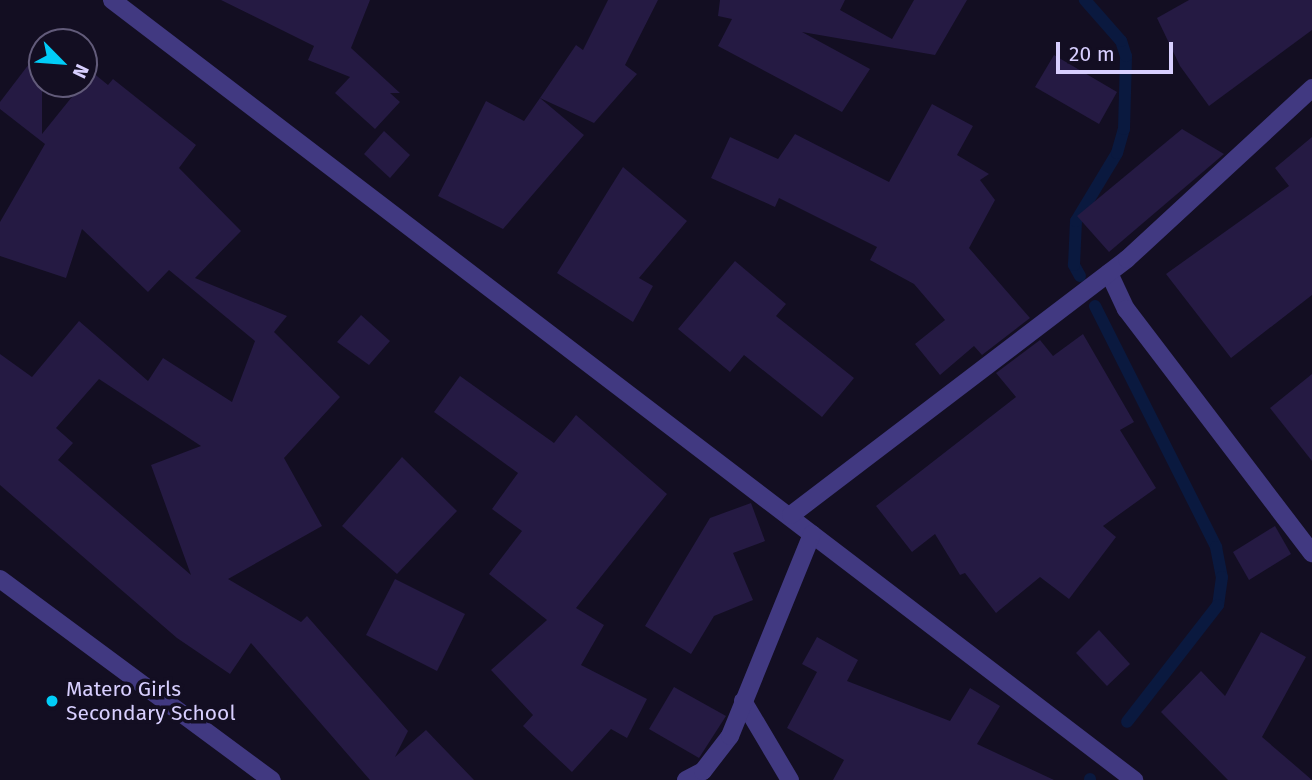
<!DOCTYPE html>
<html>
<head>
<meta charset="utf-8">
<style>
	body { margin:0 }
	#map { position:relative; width:1312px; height:780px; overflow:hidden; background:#130e22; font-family:"Fira Sans",sans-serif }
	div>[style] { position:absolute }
	.stream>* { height:12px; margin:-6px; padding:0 6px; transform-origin:6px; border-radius:6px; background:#0a193f }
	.building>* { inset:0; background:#251a43 }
	.street>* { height:18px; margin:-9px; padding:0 9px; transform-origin:9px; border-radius:9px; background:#413981 }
	.dots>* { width:19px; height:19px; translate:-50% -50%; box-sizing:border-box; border:4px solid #130e22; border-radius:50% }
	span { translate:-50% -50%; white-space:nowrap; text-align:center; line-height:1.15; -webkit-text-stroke:7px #130e22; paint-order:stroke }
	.poi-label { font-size:21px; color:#d8cfff }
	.left { translate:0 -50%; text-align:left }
	.north { position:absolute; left:28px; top:28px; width:70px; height:70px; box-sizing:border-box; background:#130e22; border:2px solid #625b7a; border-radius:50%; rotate:115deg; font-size:19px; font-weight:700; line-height:28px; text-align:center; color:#d8cfff }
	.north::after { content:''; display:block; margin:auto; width:24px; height:32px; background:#01cdf8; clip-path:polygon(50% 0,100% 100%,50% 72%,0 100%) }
	.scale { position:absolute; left:1056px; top:42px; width:117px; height:32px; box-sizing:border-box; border:4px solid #d8cfff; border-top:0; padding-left:9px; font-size:21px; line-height:24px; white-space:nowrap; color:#d8cfff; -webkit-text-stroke:5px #130e22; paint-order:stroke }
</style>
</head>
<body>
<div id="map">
	<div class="stream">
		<i style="left:1080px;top:276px;width:13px;rotate:-119deg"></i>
		<i style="left:1074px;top:265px;width:44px;rotate:-87.4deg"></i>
		<i style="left:1076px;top:221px;width:79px;rotate:-58.9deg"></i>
		<i style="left:1117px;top:153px;width:25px;rotate:-74deg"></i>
		<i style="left:1124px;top:129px;width:73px;rotate:-88.4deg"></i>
		<i style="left:1126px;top:56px;width:16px;rotate:-108deg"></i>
		<i style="left:1121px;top:41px;width:55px;rotate:-131.3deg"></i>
		<i style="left:1095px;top:306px;width:270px;rotate:63.3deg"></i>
		<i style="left:1216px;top:547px;width:31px;rotate:79deg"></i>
		<i style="left:1222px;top:577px;width:28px;rotate:98deg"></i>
		<i style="left:1218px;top:605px;width:148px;rotate:127.9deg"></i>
		<i style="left:1090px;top:780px;width:1px;rotate:-90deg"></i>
	</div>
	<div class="building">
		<i style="clip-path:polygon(221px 0,370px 0,351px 48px,400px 93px,390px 93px,400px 102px,375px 129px,335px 93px,350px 77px,308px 60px,314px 46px)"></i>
		<i style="clip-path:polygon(608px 0,658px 0,625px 65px,637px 74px,594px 123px,540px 98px,576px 45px,583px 50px)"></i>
		<i style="clip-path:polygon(720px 0,845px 0,840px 10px,892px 39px,914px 0,967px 0,935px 55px,802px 32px,870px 69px,842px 112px,718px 46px,732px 19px,718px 16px)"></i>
		<i style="clip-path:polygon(1189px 0,1312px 0,1312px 30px,1209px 106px,1180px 66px,1157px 18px)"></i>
		<i style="clip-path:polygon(evenodd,42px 47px,42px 134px,92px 72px,108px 85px,113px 79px,196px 145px,179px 168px,241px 231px,195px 278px,287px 316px,274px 332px,340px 397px,284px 458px,322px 526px,228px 579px,301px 622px,307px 616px,408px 731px,395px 757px,426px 730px,474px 780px,370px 780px,251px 643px,230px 674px,177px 638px,0 485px,0 354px,32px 377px,79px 321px,148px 381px,163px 358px,232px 402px,255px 341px,169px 270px,148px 292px,82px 229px,66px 278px,0 256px,0 222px,45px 144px,0 109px,0 102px,42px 47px,99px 379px,201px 446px,151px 465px,191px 575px,58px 460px,73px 443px,56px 428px,99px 379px)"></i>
		<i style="clip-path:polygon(1054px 55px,1117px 92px,1099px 124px,1035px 87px)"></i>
		<i style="clip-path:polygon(540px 98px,584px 135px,503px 229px,438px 196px,486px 101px,524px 121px)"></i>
		<i style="clip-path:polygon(932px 104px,973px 126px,957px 155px,989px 174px,980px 180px,995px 200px,969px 248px,1030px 318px,982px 355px,974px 346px,940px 375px,915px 344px,945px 320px,914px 284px,870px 260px,877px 247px,779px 198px,775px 207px,711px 178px,730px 137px,778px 159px,795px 134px,889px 182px)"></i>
		<i style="clip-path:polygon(1182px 129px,1224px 154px,1109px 252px,1077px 216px)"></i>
		<i style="clip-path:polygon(384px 131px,410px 155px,390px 178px,364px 154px)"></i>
		<i style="clip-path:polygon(1312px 137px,1312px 295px,1231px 358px,1166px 274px,1289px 186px,1275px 168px)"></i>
		<i style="clip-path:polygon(623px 167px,687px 221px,639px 278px,653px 286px,633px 322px,557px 273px)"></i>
		<i style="clip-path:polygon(735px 261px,786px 304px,776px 316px,854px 378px,822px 417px,744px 355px,730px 372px,678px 329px)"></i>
		<i style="clip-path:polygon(361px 315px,390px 341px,369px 365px,337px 342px)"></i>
		<i style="clip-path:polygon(1083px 334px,1134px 422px,1120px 430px,1156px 488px,1103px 526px,1116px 537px,1069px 599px,1040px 577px,996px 613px,965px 573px,960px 575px,935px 534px,912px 552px,876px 506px,1016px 397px,996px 373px,1040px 340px,1053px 356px)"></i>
		<i style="clip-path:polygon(1312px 374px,1312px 461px,1270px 408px)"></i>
		<i style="clip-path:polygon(460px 376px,554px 443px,576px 415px,667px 494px,576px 608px,604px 625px,581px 665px,647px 699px,627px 738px,611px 729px,572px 772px,523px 726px,533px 715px,491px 670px,547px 620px,489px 574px,522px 531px,492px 509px,518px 473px,434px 412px)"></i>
		<i style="clip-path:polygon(402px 457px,457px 511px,397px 574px,342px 526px)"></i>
		<i style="clip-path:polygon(751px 503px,765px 541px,733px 553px,753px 600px,714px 616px,691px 654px,645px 626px,710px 518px)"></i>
		<i style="clip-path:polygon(1275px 526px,1291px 554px,1249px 580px,1233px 552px)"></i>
		<i style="clip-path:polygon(395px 579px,465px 614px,437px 671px,366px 635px)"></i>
		<i style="clip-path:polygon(1099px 630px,1130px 664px,1107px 686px,1076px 653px)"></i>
		<i style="clip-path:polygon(1261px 632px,1306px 657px,1262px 737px,1312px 780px,1228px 780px,1161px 712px,1201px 671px,1225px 696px)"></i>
		<i style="clip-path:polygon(817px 637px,858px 660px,847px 681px,950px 721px,970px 688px,1000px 706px,977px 744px,1054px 780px,833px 780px,844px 760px,787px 728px,817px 672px,802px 664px)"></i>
		<i style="clip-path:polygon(674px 687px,726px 716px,699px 758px,649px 729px)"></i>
	</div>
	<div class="street">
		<i style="left:112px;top:0;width:1286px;rotate:37.35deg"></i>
		<i style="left:1109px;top:273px;width:40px;rotate:65deg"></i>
		<i style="left:1126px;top:309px;width:307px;rotate:52.7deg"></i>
		<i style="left:791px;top:515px;width:422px;rotate:-37.3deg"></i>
		<i style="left:1127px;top:259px;width:252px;rotate:-42.7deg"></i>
		<i style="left:0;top:579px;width:338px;rotate:36.5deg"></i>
		<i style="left:743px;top:701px;width:92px;rotate:59.3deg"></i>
		<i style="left:686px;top:780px;width:19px;rotate:-28deg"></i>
		<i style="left:703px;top:771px;width:44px;rotate:-52.4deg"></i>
		<i style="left:730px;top:736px;width:218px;rotate:-67.9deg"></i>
	</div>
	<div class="dots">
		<i style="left:52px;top:701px;background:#01cdf8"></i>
	</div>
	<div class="poi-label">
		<span class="left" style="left:66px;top:701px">Matero Girls<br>Secondary School</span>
	</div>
	<div class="north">N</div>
	<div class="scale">20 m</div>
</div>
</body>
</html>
